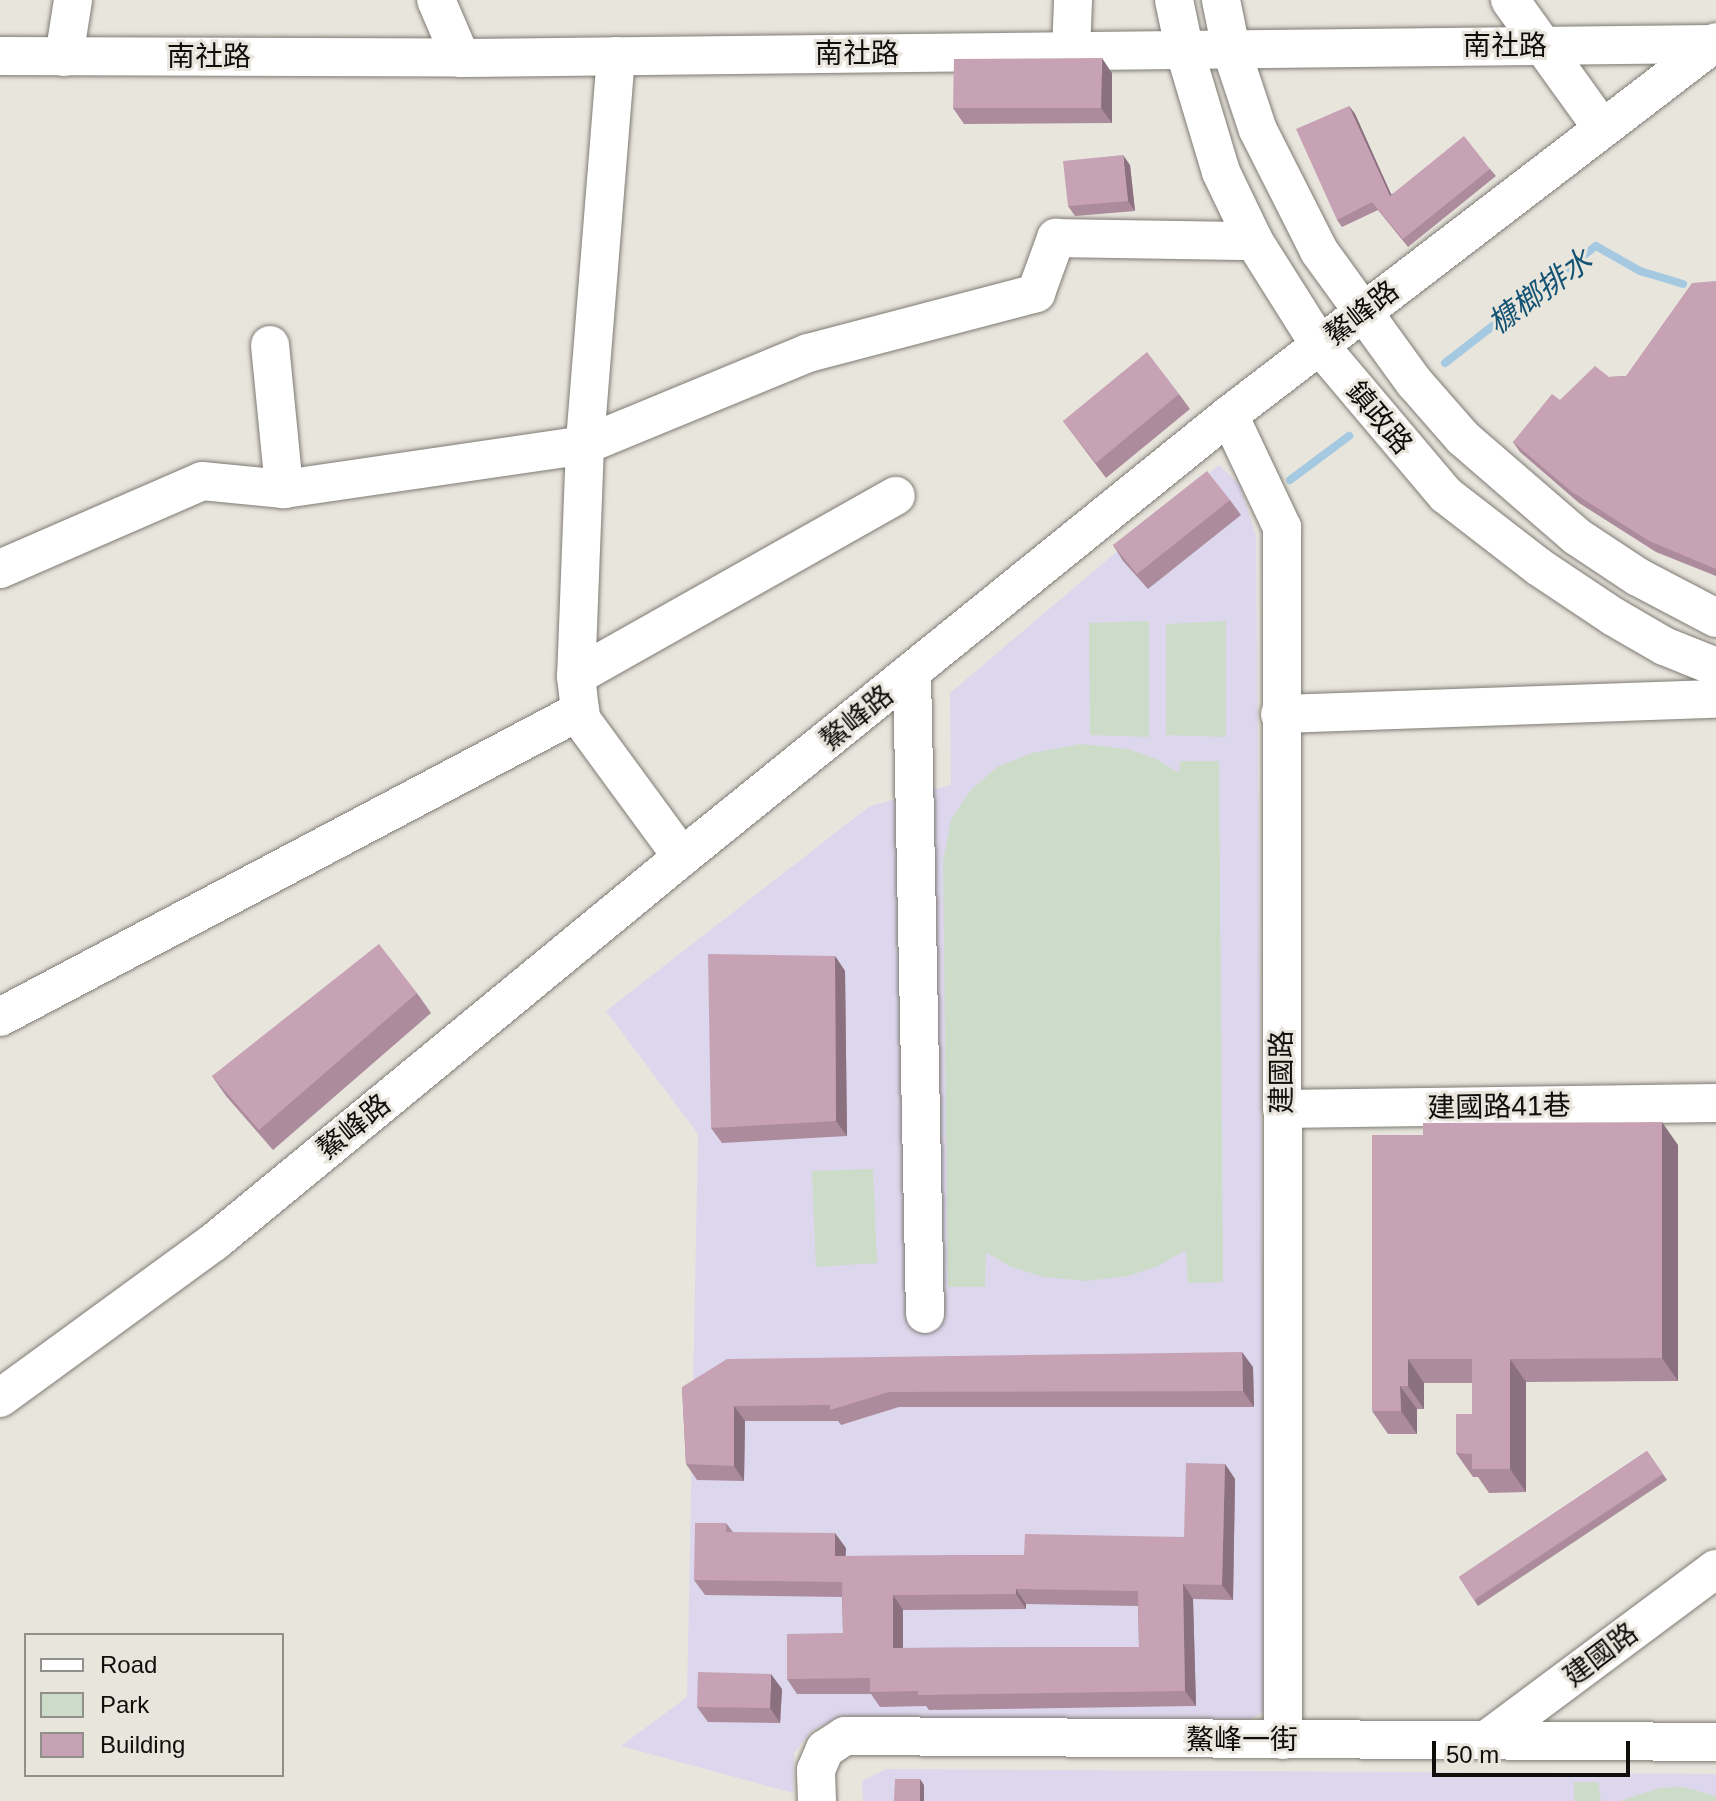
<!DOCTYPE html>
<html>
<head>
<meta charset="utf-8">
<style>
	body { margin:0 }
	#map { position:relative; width:1716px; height:1801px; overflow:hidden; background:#e8e5dd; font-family:Helvetica,"Noto Sans TC",sans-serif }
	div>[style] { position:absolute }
	.education>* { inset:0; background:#ddd7ed }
	.green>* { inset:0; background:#cddcc8 }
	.stream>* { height:8px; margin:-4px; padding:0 4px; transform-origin:4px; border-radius:4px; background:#a5c9e1 }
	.roads { filter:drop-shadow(0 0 2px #7e7b74) drop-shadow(0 0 2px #7e7b74) }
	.minor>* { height:38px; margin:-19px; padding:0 19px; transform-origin:19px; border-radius:19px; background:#fff }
	.wall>* { inset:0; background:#ab8b9c }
	.shaded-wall>* { inset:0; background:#8b717f }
	.building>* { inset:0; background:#c7a2b5 }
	span { translate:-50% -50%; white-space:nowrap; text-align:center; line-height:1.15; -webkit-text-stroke:6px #e8e5dd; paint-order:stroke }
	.street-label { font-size:28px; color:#0f0e0b }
	.water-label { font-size:30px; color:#145373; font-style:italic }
	.legend { position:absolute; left:24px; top:1633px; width:260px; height:144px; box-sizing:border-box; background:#e8e5dd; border:2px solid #918f89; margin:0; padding:10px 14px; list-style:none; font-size:24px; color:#0f0e0b }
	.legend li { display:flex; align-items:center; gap:16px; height:40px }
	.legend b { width:40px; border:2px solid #918f89 }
	.scale { position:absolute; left:1432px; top:1741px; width:198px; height:36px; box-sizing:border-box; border:4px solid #0f0e0b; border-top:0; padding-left:10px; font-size:24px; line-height:28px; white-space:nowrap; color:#0f0e0b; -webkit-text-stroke:6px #e8e5dd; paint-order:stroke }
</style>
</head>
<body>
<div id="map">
	<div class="education">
		<i style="clip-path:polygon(1219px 465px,1240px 485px,1256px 536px,1266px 1711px,1243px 1723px,838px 1718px,811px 1731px,794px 1753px,793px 1793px,621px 1746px,687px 1697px,698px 1134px,606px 1011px,870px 806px,951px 785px,950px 693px)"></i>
		<i style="clip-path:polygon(886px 1769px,1716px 1774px,1716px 1801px,863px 1801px,862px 1781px)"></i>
	</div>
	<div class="green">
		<i style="clip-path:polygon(1149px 621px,1149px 737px,1090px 735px,1089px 623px)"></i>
		<i style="clip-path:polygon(1226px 621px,1226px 737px,1166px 735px,1166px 624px)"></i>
		<i style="clip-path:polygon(1080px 744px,1128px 749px,1156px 759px,1179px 773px,1180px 761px,1219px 761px,1223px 1282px,1188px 1283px,1186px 1250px,1158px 1266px,1128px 1276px,1086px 1281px,1044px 1277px,1011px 1267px,986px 1252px,985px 1287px,948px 1287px,943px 861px,951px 820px,970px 791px,997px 767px,1032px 753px)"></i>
		<i style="clip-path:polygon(873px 1169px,877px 1263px,816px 1267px,812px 1171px)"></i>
		<i style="clip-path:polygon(1574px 1782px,1598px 1782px,1601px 1801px,1574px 1801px)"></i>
		<i style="clip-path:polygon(1683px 1787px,1716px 1796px,1716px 1801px,1619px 1801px,1660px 1788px)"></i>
	</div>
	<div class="stream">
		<i style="left:1445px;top:363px;width:191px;rotate:-37.8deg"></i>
		<i style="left:1596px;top:246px;width:51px;rotate:29.6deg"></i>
		<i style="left:1640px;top:271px;width:45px;rotate:16.8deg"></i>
		<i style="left:1290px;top:480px;width:74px;rotate:-36.7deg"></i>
	</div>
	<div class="roads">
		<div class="minor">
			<i style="left:436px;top:0;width:63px;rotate:66.7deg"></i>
			<i style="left:1174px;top:0;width:53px;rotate:78.1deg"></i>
			<i style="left:1185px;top:52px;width:125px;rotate:73.3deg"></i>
			<i style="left:1221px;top:172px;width:76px;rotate:64.4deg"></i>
			<i style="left:1254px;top:241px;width:124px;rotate:57.8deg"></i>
			<i style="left:1320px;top:346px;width:195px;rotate:49.8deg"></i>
			<i style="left:1446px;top:495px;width:118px;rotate:37.7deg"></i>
			<i style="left:1539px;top:567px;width:90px;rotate:33.7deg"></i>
			<i style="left:1614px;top:617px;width:58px;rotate:30.1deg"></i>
			<i style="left:1664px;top:646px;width:56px;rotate:22deg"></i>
			<i style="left:1221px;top:0;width:50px;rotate:78.5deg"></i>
			<i style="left:1231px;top:49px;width:85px;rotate:71.6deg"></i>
			<i style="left:1258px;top:130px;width:136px;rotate:63.2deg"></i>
			<i style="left:1319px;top:251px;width:162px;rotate:54.1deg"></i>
			<i style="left:1414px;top:382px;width:74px;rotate:48.8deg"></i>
			<i style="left:1463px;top:438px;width:150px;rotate:40.9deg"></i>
			<i style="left:1576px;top:536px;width:74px;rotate:33.5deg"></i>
			<i style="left:1638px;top:577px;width:88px;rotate:27.7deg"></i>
			<i style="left:1510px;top:0;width:158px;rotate:54.3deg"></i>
			<i style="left:1071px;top:53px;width:53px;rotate:-87.8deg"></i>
			<i style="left:0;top:56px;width:461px;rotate:0.2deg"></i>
			<i style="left:461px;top:58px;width:1252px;rotate:-0.64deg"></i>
			<i style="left:616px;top:56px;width:390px;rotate:94.6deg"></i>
			<i style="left:585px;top:445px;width:231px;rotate:92.2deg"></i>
			<i style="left:576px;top:676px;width:43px;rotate:83.4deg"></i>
			<i style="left:581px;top:719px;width:171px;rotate:53.8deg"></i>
			<i style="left:64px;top:57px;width:58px;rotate:-81deg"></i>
			<i style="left:270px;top:345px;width:145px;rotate:84.4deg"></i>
			<i style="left:1229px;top:415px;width:124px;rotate:64.7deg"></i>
			<i style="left:1282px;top:527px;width:1213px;rotate:89.95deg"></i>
			<i style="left:0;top:569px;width:220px;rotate:-23.5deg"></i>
			<i style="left:202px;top:481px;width:82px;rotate:5.6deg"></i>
			<i style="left:284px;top:489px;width:304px;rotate:-8.3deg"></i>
			<i style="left:585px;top:445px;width:241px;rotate:-22.4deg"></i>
			<i style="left:808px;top:353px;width:236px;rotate:-14.7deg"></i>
			<i style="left:1036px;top:293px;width:59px;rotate:-70deg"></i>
			<i style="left:1056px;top:238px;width:198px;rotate:0.9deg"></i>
			<i style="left:912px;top:674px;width:640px;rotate:88.84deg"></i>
			<i style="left:576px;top:676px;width:367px;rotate:-29.4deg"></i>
			<i style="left:1280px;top:714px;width:436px;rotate:-2deg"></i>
			<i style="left:0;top:1017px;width:656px;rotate:-27.82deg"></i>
			<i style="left:1282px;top:1109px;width:434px;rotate:-0.8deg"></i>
			<i style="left:0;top:1398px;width:265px;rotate:-36.1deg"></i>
			<i style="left:214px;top:1242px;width:606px;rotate:-39.44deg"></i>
			<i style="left:682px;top:857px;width:703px;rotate:-38.94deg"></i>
			<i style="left:1229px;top:415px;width:613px;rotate:-37.45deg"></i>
			<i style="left:1485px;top:1741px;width:288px;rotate:-36.7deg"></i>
			<i style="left:817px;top:1801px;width:31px;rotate:-92deg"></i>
			<i style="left:816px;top:1770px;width:23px;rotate:-67deg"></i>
			<i style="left:825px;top:1749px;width:24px;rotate:-33deg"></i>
			<i style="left:845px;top:1736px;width:871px;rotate:0.39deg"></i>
		</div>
	</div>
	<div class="wall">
		<i style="clip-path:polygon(1112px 73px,1112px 123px,964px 124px,953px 108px)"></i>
		<i style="clip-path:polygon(1349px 106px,1355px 114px,1391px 194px,1490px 169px,1496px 176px,1408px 247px,1378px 210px,1342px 227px,1337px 220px)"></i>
		<i style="clip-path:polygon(1130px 165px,1135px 211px,1075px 216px,1068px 206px)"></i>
		<i style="clip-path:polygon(1716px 281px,1716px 576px,1656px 552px,1579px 503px,1520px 452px,1513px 442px,1560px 400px,1609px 377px,1626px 376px)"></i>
		<i style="clip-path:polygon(1179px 394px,1190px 409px,1106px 478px,1063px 421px)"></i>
		<i style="clip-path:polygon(1230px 500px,1241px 515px,1148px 589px,1123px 561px,1113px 545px)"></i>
		<i style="clip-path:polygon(835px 956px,845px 971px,847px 1136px,722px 1143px,711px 1128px)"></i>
		<i style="clip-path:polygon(417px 993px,431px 1013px,273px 1150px,226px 1096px,212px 1076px)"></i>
		<i style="clip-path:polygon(1372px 1135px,1678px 1145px,1678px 1381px,1526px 1382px,1526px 1492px,1489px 1493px,1478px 1477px,1473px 1477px,1456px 1453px,1472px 1414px,1472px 1383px,1424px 1383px,1424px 1409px,1417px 1409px,1417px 1434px,1388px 1434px,1372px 1411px)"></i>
		<i style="clip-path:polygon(1253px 1367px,1254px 1407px,899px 1407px,841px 1425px,838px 1421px,745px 1421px,744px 1481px,697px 1480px,686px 1464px,682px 1387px)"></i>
		<i style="clip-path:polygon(1647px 1451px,1667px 1480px,1478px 1606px,1459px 1577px)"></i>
		<i style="clip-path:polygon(evenodd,1225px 1464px,1235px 1479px,1233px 1600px,1193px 1599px,1196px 1706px,929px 1710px,926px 1706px,880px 1707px,871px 1694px,797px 1694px,787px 1679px,843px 1633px,842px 1597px,705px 1595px,694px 1580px,726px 1523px,733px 1532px,846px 1548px,845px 1556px,1024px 1555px,1184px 1537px,1225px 1464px,1026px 1604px,1138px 1606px,1139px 1647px,903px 1648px,903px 1610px,1026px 1609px,1026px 1604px)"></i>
		<i style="clip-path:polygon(782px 1689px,780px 1723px,708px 1722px,697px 1707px)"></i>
	</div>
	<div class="shaded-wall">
		<i style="clip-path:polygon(1102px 58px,1112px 73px,1112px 123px,1101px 108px)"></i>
		<i style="clip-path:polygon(1349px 106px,1355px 114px,1395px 203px,1390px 196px)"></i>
		<i style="clip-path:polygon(1123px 155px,1130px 165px,1135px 211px,1128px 201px)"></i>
		<i style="clip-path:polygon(835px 956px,845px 971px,847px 1136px,836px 1121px)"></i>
		<i style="clip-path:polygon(1662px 1122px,1678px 1145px,1678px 1381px,1662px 1358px)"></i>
		<i style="clip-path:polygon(1242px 1352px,1253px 1367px,1254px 1407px,1243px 1391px)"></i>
		<i style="clip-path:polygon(1408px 1359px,1424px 1383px,1424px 1409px,1408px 1386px)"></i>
		<i style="clip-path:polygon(1510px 1359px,1526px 1382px,1526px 1492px,1510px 1469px)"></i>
		<i style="clip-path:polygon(1400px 1386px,1417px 1409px,1417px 1434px,1401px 1411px)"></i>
		<i style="clip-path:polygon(734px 1406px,745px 1421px,744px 1481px,734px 1466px)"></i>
		<i style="clip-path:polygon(1225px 1464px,1235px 1479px,1233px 1600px,1222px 1585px)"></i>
		<i style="clip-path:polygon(835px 1533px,846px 1548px,845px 1571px,835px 1556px)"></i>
		<i style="clip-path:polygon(1183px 1584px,1193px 1599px,1196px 1706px,1185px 1691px)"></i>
		<i style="clip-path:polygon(1016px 1589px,1026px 1604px,1026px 1609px,1016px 1594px)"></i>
		<i style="clip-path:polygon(893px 1595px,903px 1610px,903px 1663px,893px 1648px)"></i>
		<i style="clip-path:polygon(771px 1674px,782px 1689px,780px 1723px,770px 1708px)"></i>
		<i style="clip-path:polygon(920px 1779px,924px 1785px,924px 1801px,920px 1801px)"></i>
	</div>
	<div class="building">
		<i style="clip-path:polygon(1102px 58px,1101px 108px,953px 108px,954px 59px)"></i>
		<i style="clip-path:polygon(1349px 106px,1390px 196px,1464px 136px,1490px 169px,1403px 239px,1372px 202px,1337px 220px,1296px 129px)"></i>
		<i style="clip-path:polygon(1123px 155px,1128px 201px,1068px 206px,1063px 161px)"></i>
		<i style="clip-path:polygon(1716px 281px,1716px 569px,1649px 541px,1572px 492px,1513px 442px,1552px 394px,1560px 400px,1595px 366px,1609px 377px,1626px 376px,1692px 283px)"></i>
		<i style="clip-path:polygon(1147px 352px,1179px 394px,1096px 463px,1063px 421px)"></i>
		<i style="clip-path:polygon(1207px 471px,1230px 500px,1137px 574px,1113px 545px)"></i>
		<i style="clip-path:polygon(379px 944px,417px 993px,259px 1130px,212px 1076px)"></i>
		<i style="clip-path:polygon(708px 954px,835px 956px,836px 1121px,711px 1128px)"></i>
		<i style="clip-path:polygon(1662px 1122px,1662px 1358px,1510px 1359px,1510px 1469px,1472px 1469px,1472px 1454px,1456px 1453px,1456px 1414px,1472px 1414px,1472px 1359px,1408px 1359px,1408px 1386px,1400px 1386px,1401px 1411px,1372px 1411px,1372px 1135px,1423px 1135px,1423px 1123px)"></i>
		<i style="clip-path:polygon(1242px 1352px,1243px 1391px,889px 1392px,830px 1410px,830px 1405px,734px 1406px,734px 1466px,686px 1464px,682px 1387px,727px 1359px)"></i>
		<i style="clip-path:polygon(1647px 1451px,1663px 1474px,1474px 1600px,1459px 1577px)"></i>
		<i style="clip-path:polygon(evenodd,1186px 1463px,1225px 1464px,1222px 1585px,1183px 1584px,1185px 1691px,918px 1695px,918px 1691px,870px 1692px,870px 1678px,787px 1679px,787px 1634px,843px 1633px,842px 1582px,694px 1580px,695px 1523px,726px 1523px,726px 1532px,835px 1533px,835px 1556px,1024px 1555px,1025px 1534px,1184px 1537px,1186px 1463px,1016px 1589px,1138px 1591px,1139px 1647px,893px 1648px,893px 1595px,1016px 1594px,1016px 1589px)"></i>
		<i style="clip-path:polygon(698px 1672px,771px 1674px,770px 1708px,697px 1707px)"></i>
		<i style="clip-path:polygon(895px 1779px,920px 1779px,920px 1801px,894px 1801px)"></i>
	</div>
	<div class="street-label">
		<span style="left:1505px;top:46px">南社路</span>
		<span style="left:857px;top:54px">南社路</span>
		<span style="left:209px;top:57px">南社路</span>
		<span style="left:1362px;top:313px;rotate:-38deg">鰲峰路</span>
		<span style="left:1379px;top:418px;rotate:50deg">鎮政路</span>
		<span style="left:857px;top:718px;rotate:-39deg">鰲峰路</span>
		<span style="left:1282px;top:1072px;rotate:-90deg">建國路</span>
		<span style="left:1499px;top:1107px;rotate:-1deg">建國路41巷</span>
		<span style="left:354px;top:1127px;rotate:-39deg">鰲峰路</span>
		<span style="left:1601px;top:1655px;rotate:-37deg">建國路</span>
		<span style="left:1242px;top:1740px">鰲峰一街</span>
	</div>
	<div class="water-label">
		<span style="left:1540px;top:292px;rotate:-36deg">槺榔排水</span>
	</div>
	<ul class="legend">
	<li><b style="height:10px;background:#fff"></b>Road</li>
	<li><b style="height:22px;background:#cddcc8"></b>Park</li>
	<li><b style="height:22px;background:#c7a2b5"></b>Building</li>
	</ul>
	<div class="scale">50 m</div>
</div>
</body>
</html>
